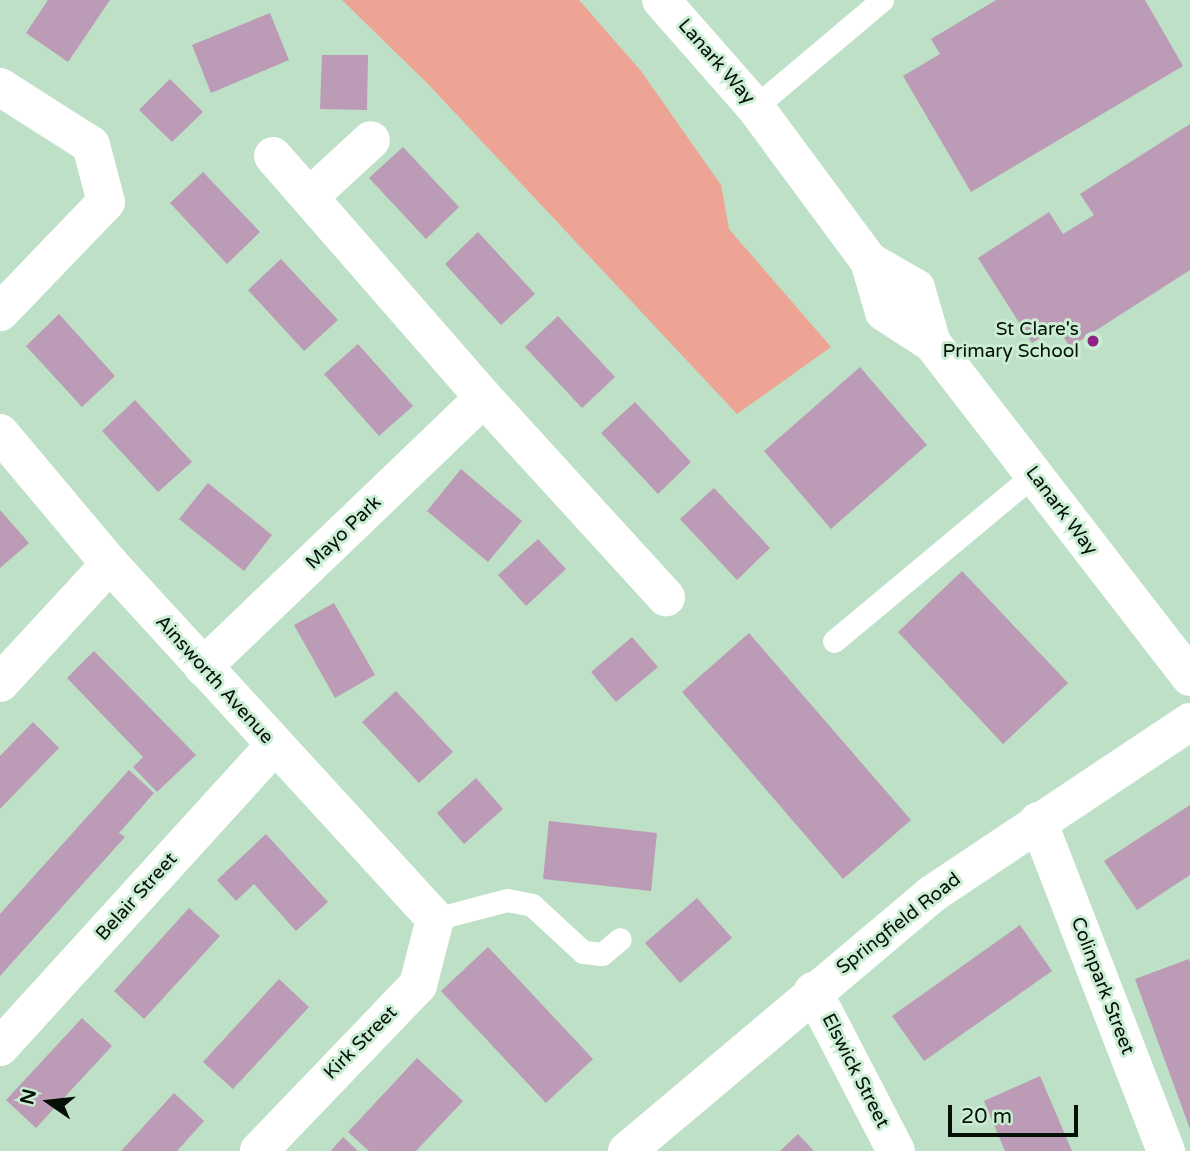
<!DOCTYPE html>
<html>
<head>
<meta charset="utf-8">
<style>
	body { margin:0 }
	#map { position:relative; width:1190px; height:1151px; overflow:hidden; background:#bde0c6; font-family:"Varela Round",sans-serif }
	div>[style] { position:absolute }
	.green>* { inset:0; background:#eda494 }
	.building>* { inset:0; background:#bb9bb5 }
	.service>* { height:23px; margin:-11.5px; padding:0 11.5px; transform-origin:11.5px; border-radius:11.5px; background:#fff }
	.minor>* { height:38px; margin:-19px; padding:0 19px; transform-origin:19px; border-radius:19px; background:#fff }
	.tertiary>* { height:38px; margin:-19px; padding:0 19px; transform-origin:19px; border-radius:19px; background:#fff }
	.secondary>* { height:38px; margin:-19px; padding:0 19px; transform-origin:19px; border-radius:19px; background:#fff }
	.dots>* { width:19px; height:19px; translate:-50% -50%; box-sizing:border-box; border:4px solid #caedd3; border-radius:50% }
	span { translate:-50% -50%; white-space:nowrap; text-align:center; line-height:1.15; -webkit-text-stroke:6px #caedd3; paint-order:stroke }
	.street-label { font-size:19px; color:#051007 }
	.poi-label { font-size:19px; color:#051007 }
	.right { translate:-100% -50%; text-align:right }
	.north { position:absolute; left:14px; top:1067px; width:70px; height:70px; -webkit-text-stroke:5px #caedd3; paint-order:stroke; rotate:284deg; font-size:19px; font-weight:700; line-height:28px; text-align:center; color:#051007 }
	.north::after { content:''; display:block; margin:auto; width:24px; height:32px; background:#051007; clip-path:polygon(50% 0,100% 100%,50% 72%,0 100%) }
	.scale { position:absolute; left:948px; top:1105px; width:130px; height:32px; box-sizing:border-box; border:4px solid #051007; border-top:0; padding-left:9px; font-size:21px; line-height:24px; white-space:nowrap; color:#051007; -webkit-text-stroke:5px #caedd3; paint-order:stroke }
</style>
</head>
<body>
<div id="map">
	<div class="green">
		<i style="clip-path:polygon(342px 0,579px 0,641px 71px,721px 185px,729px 229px,831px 347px,737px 414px,428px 84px)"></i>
	</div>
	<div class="building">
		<i style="clip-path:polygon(48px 0,110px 0,68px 62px,26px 33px)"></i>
		<i style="clip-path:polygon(996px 0,1145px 0,1183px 66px,971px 192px,903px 76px,940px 54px,931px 39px)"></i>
		<i style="clip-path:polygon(270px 13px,289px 60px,211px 93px,192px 45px)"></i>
		<i style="clip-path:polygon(322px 55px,368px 55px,367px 110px,320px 109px)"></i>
		<i style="clip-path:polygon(170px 79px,203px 112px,172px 142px,139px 110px)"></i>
		<i style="clip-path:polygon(1190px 124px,1190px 270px,1070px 347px,1057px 327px,1032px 343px,978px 258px,1049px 212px,1063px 234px,1094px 215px,1080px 194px)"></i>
		<i style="clip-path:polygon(403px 147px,459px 207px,426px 239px,369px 178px)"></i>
		<i style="clip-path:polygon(203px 172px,260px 232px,227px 264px,170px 203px)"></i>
		<i style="clip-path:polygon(478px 232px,535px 294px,501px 325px,445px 264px)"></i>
		<i style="clip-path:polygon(281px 259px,338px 320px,304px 351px,248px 290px)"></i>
		<i style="clip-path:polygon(59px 314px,115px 376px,82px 407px,26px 346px)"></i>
		<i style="clip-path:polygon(558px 316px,615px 377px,582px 408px,525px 347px)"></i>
		<i style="clip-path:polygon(358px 344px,413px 406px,379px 436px,324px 374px)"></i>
		<i style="clip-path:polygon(860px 367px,927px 445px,831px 529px,764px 451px)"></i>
		<i style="clip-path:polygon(135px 400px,192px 462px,158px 492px,102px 431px)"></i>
		<i style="clip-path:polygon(635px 402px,691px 462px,658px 494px,601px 433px)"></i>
		<i style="clip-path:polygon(461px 469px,522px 521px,488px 562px,427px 511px)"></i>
		<i style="clip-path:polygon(208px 483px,272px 535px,244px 571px,179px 519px)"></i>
		<i style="clip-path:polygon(714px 488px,770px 548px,737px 580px,680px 519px)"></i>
		<i style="clip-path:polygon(0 510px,29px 543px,0 568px)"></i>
		<i style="clip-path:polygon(538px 539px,566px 569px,526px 606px,498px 575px)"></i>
		<i style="clip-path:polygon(962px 571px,1068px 683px,1003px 744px,898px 632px)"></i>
		<i style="clip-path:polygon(334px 603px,375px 675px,335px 698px,294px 625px)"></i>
		<i style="clip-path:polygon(749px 633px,911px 820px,843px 879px,682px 692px)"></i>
		<i style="clip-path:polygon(632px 637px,658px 667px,616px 702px,591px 672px)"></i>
		<i style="clip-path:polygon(94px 651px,196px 755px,157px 792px,133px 767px,143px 757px,67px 678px)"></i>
		<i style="clip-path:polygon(396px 691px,453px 752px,419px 783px,362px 722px)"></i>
		<i style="clip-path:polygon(33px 722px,59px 748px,0 809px,0 756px)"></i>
		<i style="clip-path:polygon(129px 770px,154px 793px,119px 833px,125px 837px,0 976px,0 914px)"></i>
		<i style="clip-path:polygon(476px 778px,503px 809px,464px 844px,437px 813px)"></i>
		<i style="clip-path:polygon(1190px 805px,1190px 875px,1137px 910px,1104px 861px)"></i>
		<i style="clip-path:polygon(549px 821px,657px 833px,651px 891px,543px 879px)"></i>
		<i style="clip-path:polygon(266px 834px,328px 902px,296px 931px,254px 884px,236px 901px,217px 880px)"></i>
		<i style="clip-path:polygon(697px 898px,732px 938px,680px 983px,645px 943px)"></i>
		<i style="clip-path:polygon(189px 908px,220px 936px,144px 1019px,114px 991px)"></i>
		<i style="clip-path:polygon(1020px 925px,1052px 971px,924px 1061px,892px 1016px)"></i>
		<i style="clip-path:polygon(488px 947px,593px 1059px,546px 1103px,441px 991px)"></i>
		<i style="clip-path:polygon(1189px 959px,1190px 962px,1190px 1129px,1135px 979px)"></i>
		<i style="clip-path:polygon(279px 979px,309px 1007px,233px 1089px,203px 1062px)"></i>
		<i style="clip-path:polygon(82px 1018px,112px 1046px,36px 1128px,6px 1100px)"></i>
		<i style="clip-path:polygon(417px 1058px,463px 1101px,416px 1151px,369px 1151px,348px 1132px)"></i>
		<i style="clip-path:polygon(1040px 1076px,1072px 1151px,1005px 1151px,984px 1101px)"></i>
		<i style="clip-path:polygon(174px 1093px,204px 1121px,177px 1151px,121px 1151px)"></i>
		<i style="clip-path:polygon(798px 1134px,814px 1151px,780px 1151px)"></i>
		<i style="clip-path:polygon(343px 1137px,358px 1151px,331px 1151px)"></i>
	</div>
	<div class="service">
		<i style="left:755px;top:107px;width:166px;rotate:-40.1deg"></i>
		<i style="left:834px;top:641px;width:259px;rotate:-39.8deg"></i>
		<i style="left:435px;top:919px;width:74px;rotate:-14.8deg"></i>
		<i style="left:507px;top:900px;width:25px;rotate:11deg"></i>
		<i style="left:532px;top:905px;width:69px;rotate:42.7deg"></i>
		<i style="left:583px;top:952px;width:19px;rotate:6deg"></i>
		<i style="left:602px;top:954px;width:23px;rotate:-40deg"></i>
	</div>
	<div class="minor">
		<i style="left:0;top:87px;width:108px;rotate:32.5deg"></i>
		<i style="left:91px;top:145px;width:59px;rotate:75.3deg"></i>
		<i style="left:106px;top:202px;width:153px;rotate:133.9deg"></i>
		<i style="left:273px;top:156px;width:321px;rotate:48.9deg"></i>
		<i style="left:484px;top:398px;width:270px;rotate:47.6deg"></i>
		<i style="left:309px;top:197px;width:84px;rotate:-42.6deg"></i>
		<i style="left:0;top:433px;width:171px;rotate:50deg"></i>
		<i style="left:110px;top:564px;width:481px;rotate:47.5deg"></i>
		<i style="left:435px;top:919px;width:68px;rotate:104.4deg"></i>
		<i style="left:418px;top:985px;width:230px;rotate:133.8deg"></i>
		<i style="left:203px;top:667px;width:389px;rotate:-43.8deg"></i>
		<i style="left:0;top:683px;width:162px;rotate:-47.3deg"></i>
		<i style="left:1038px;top:821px;width:354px;rotate:68.8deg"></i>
		<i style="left:813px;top:991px;width:180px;rotate:62.6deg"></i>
		<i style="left:0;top:1047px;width:406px;rotate:-47.7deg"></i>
	</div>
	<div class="tertiary">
		<i style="left:661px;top:0;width:142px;rotate:48.7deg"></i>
		<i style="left:755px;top:107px;width:192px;rotate:53.5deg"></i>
		<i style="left:869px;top:261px;width:53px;rotate:73.6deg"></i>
		<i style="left:884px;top:312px;width:57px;rotate:32.9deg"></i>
		<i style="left:869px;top:261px;width:54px;rotate:29.9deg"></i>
		<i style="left:916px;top:288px;width:57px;rotate:73.8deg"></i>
		<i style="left:932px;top:343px;width:422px;rotate:52.3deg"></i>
	</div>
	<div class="secondary">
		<i style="left:627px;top:1151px;width:399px;rotate:-40.1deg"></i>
		<i style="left:932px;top:894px;width:310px;rotate:-33.7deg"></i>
	</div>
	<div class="dots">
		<i style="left:1093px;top:341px;background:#902385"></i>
	</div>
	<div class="street-label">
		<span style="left:716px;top:62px;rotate:49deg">Lanark Way</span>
		<span style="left:1061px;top:511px;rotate:53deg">Lanark Way</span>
		<span style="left:344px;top:533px;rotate:-44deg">Mayo Park</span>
		<span style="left:214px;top:680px;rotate:48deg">Ainsworth Avenue</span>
		<span style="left:137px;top:897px;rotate:-48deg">Belair Street</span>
		<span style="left:899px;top:924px;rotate:-38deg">Springfield Road</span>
		<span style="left:1102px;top:986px;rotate:69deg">Colinpark Street</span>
		<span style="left:361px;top:1043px;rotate:-45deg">Kirk Street</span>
		<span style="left:855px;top:1071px;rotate:63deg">Elswick Street</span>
	</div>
	<div class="poi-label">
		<span class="right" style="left:1079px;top:341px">St Clare's<br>Primary School</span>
	</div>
	<div class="north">N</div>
	<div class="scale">20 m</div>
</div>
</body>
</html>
